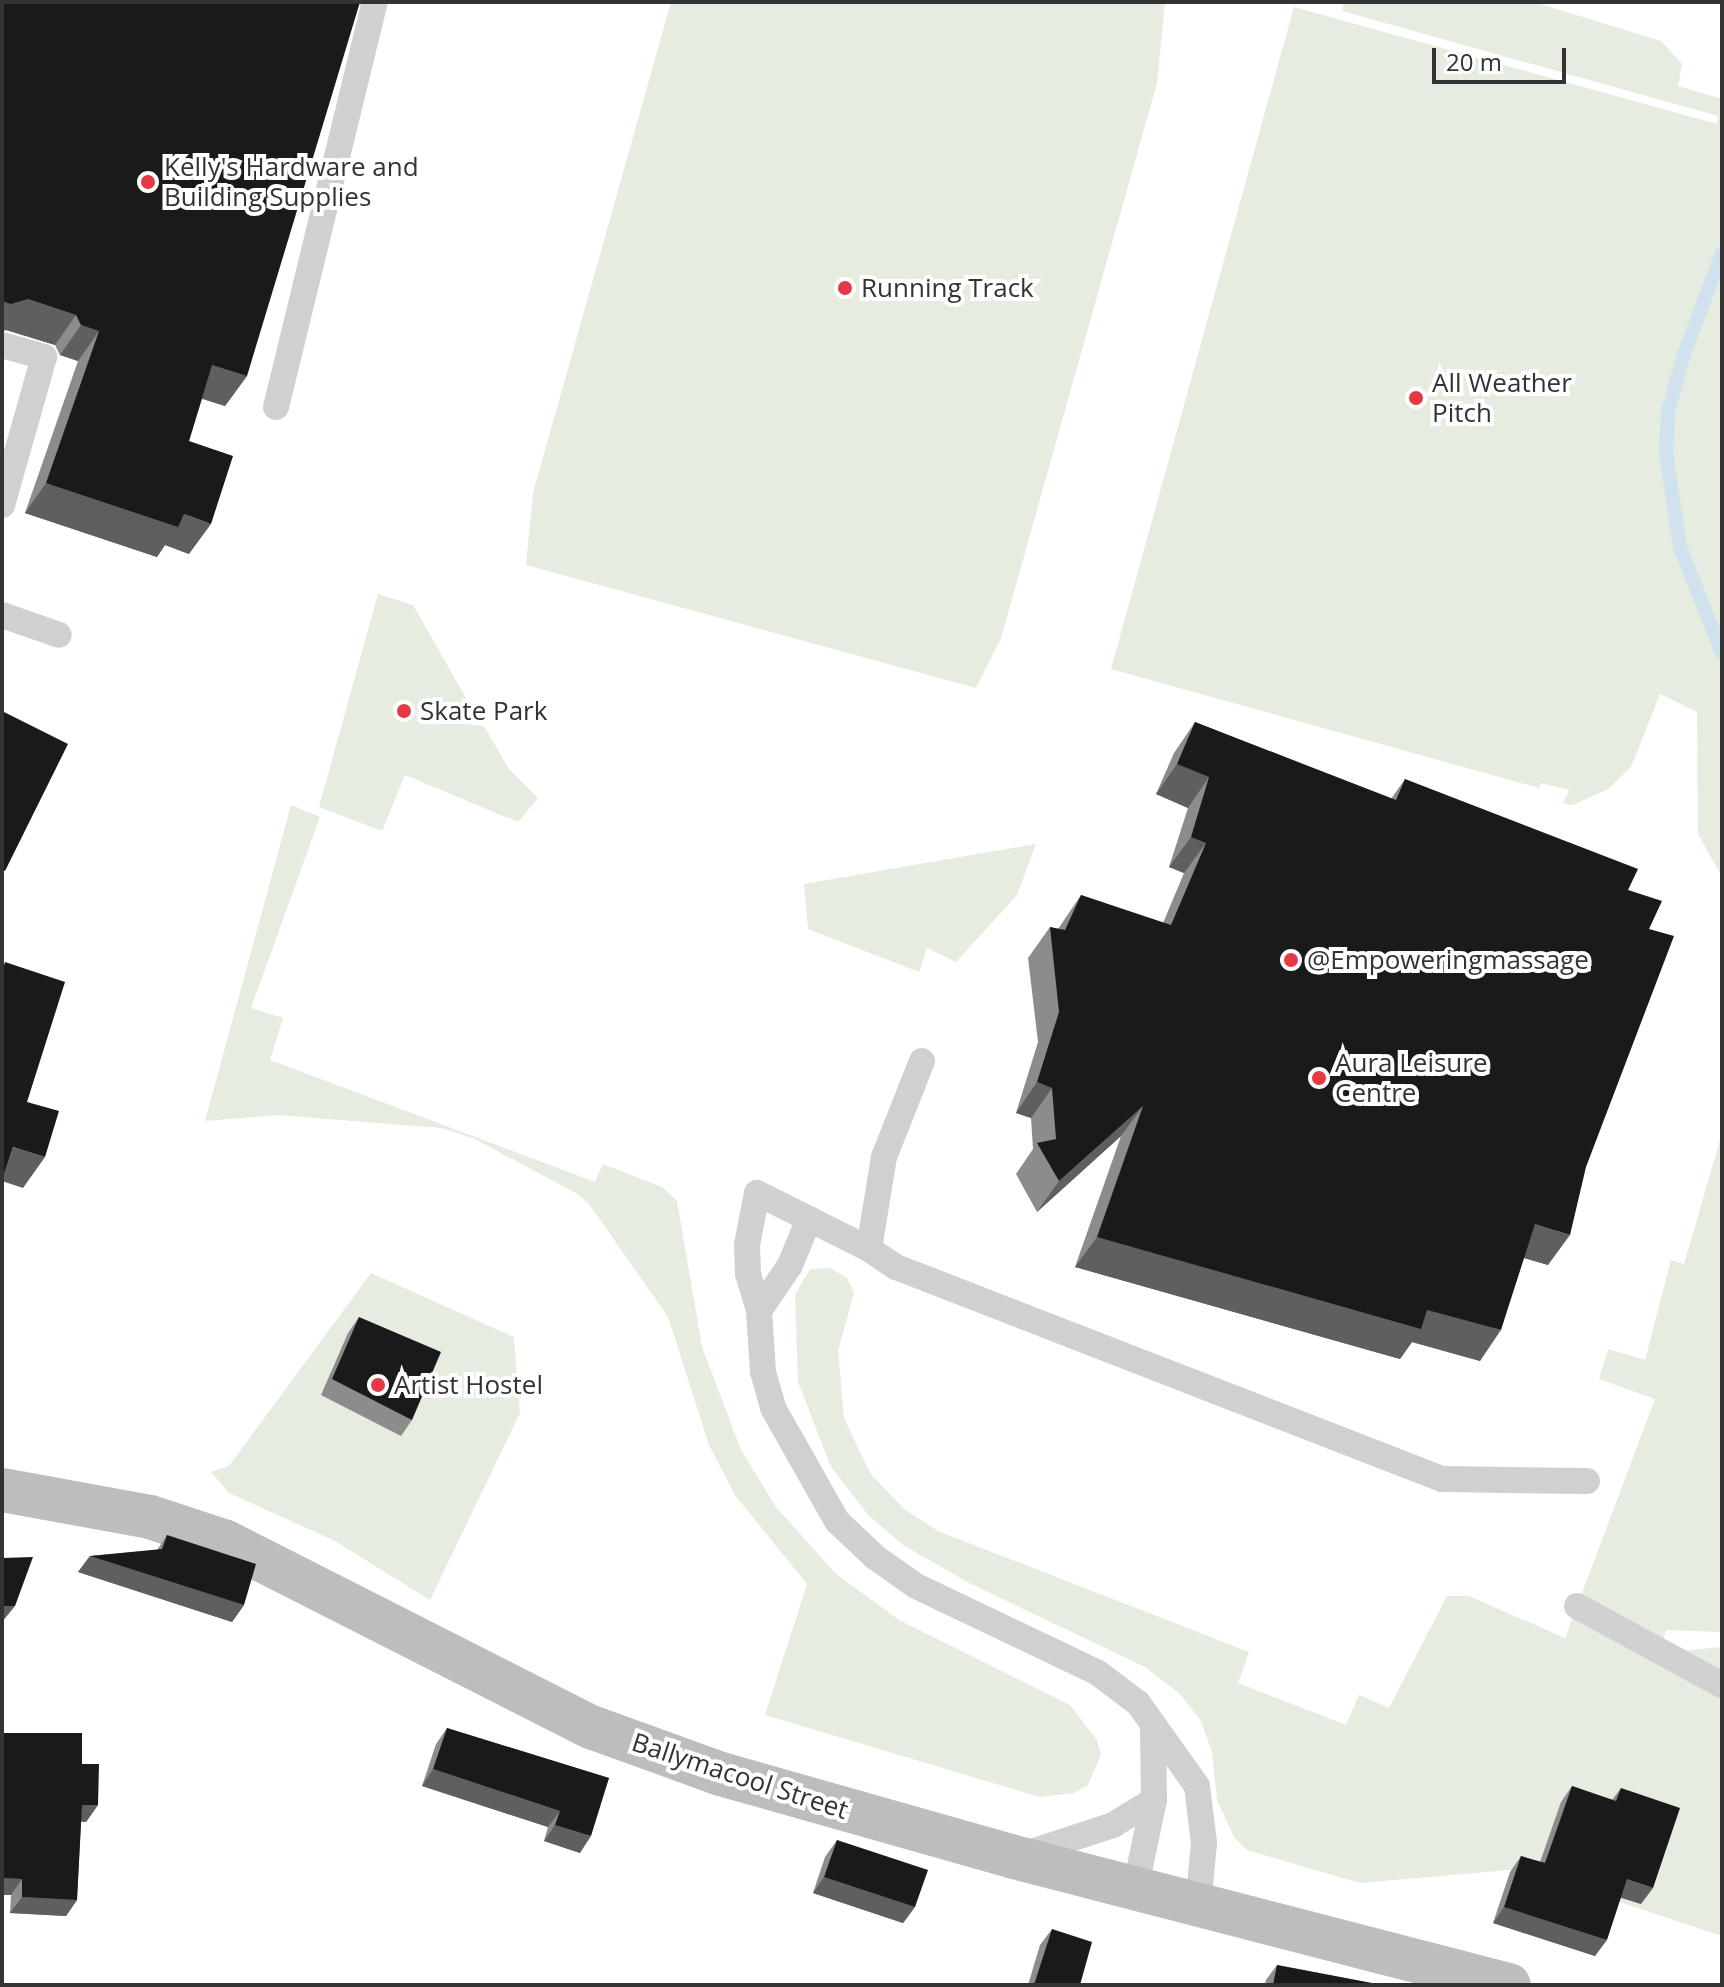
<!DOCTYPE html>
<html>
<head>
<meta charset="utf-8">
<style>
	body { margin:0 }
	#map { position:relative; width:1724px; height:1987px; overflow:hidden; background:#fff; font-family:"Open Sans",sans-serif }
	div>[style] { position:absolute }
	.green>* { inset:0; background:#e6ecdf }
	.stream>* { height:14px; margin:-7px; padding:0 7px; transform-origin:7px; border-radius:7px; background:#cfe2ee }
	.lane>* { height:26px; margin:-13px; padding:0 13px; transform-origin:13px; border-radius:13px; background:#d0d0d0 }
	.secondary>* { height:44px; margin:-22px; padding:0 22px; transform-origin:22px; border-radius:22px; background:#bdbdbd }
	.wall>* { inset:0; background:#8c8c8c }
	.shaded-wall>* { inset:0; background:#5f5f5f }
	.building>* { inset:0; background:#1a1a1a }
	.dots>* { width:22px; height:22px; translate:-50% -50%; box-sizing:border-box; border:4px solid #fff; border-radius:50% }
	span { translate:-50% -50%; white-space:nowrap; text-align:center; line-height:1.15; -webkit-text-stroke:8px #fff; paint-order:stroke }
	.poi-label { font-size:26px; color:#333 }
	.left { translate:0 -50%; text-align:left }
	.street-label { font-size:26px; color:#333 }
	.frame { position:absolute; inset:0; border:4px solid #333; pointer-events:none }
	.scale { position:absolute; left:1432px; top:48px; width:134px; height:36px; box-sizing:border-box; border:4px solid #333; border-top:0; padding-left:10px; font-size:24px; line-height:28px; white-space:nowrap; color:#333; -webkit-text-stroke:6px #fff; paint-order:stroke }
</style>
</head>
<body>
<div id="map">
	<div class="green">
		<i style="clip-path:polygon(671px 2px,1165px 2px,1157px 83px,1001px 638px,976px 688px,526px 565px,533px 493px)"></i>
		<i style="clip-path:polygon(1344px 2px,1534px 2px,1661px 41px,1682px 64px,1678px 86px,1722px 99px,1722px 877px,1698px 834px,1697px 712px,1660px 694px,1631px 767px,1608px 789px,1573px 805px,1563px 804px,1569px 790px,1541px 783px,1539px 788px,1111px 669px,1294px 7px,1717px 124px,1718px 116px,1342px 11px)"></i>
		<i style="clip-path:polygon(378px 594px,413px 605px,466px 698px,457px 723px,484px 726px,509px 769px,538px 798px,518px 822px,405px 775px,382px 831px,319px 807px)"></i>
		<i style="clip-path:polygon(291px 805px,320px 817px,251px 1008px,283px 1018px,270px 1060px,595px 1182px,603px 1164px,662px 1187px,677px 1201px,702px 1347px,741px 1450px,776px 1507px,835px 1573px,899px 1620px,1070px 1705px,1097px 1740px,1101px 1755px,1088px 1785px,1074px 1793px,1040px 1797px,765px 1715px,807px 1584px,735px 1495px,709px 1445px,668px 1317px,589px 1204px,576px 1193px,475px 1139px,442px 1128px,277px 1115px,205px 1121px)"></i>
		<i style="clip-path:polygon(1036px 844px,1017px 895px,956px 962px,927px 948px,919px 972px,808px 929px,804px 884px)"></i>
		<i style="clip-path:polygon(1722px 1133px,1722px 1632px,1666px 1630px,1660px 1653px,1722px 1647px,1722px 1936px,1521px 1869px,1360px 1883px,1247px 1850px,1234px 1837px,1217px 1800px,1212px 1752px,1201px 1721px,1180px 1694px,1145px 1667px,967px 1582px,903px 1545px,869px 1516px,831px 1467px,798px 1382px,795px 1295px,810px 1269px,830px 1268px,847px 1278px,854px 1293px,838px 1351px,844px 1418px,870px 1473px,904px 1509px,938px 1531px,1249px 1652px,1238px 1683px,1346px 1725px,1359px 1695px,1389px 1708px,1447px 1596px,1469px 1596px,1565px 1638px,1655px 1399px,1599px 1379px,1608px 1349px,1645px 1360px,1671px 1260px,1684px 1264px)"></i>
		<i style="clip-path:polygon(371px 1273px,514px 1337px,520px 1413px,430px 1600px,335px 1541px,229px 1493px,211px 1472px,229px 1466px)"></i>
	</div>
	<div class="stream">
		<i style="left:1722px;top:253px;width:108px;rotate:110.6deg"></i>
		<i style="left:1684px;top:354px;width:60px;rotate:105.4deg"></i>
		<i style="left:1668px;top:412px;width:41px;rotate:92.8deg"></i>
		<i style="left:1666px;top:453px;width:95px;rotate:81.5deg"></i>
		<i style="left:1680px;top:547px;width:114px;rotate:68.4deg"></i>
	</div>
	<div class="lane">
		<i style="left:2px;top:345px;width:44px;rotate:15.9deg"></i>
		<i style="left:44px;top:357px;width:154px;rotate:105.8deg"></i>
		<i style="left:276px;top:407px;width:417px;rotate:-76.3deg"></i>
		<i style="left:2px;top:615px;width:60px;rotate:19.3deg"></i>
		<i style="left:922px;top:1061px;width:103px;rotate:111.6deg"></i>
		<i style="left:884px;top:1157px;width:93px;rotate:99.3deg"></i>
		<i style="left:869px;top:1249px;width:125px;rotate:-153.4deg"></i>
		<i style="left:757px;top:1193px;width:53px;rotate:100.9deg"></i>
		<i style="left:747px;top:1245px;width:29px;rotate:88deg"></i>
		<i style="left:748px;top:1274px;width:39px;rotate:73deg"></i>
		<i style="left:759px;top:1311px;width:61px;rotate:86.2deg"></i>
		<i style="left:763px;top:1372px;width:37px;rotate:74deg"></i>
		<i style="left:773px;top:1408px;width:130px;rotate:60.5deg"></i>
		<i style="left:837px;top:1521px;width:52px;rotate:43.5deg"></i>
		<i style="left:875px;top:1557px;width:50px;rotate:35.3deg"></i>
		<i style="left:916px;top:1586px;width:202px;rotate:25.5deg"></i>
		<i style="left:1098px;top:1673px;width:50px;rotate:36.9deg"></i>
		<i style="left:1138px;top:1703px;width:102px;rotate:54.6deg"></i>
		<i style="left:1197px;top:1786px;width:57px;rotate:83deg"></i>
		<i style="left:1204px;top:1843px;width:63px;rotate:95.4deg"></i>
		<i style="left:869px;top:1249px;width:32px;rotate:34deg"></i>
		<i style="left:896px;top:1267px;width:586px;rotate:21.22deg"></i>
		<i style="left:1442px;top:1479px;width:145px;rotate:0.8deg"></i>
		<i style="left:759px;top:1311px;width:55px;rotate:-56deg"></i>
		<i style="left:790px;top:1265px;width:50px;rotate:-67.6deg"></i>
		<i style="left:1577px;top:1606px;width:165px;rotate:28.6deg"></i>
		<i style="left:1022px;top:1855px;width:96px;rotate:-18.2deg"></i>
		<i style="left:1113px;top:1825px;width:48px;rotate:-31.4deg"></i>
		<i style="left:1135px;top:1890px;width:92px;rotate:-78.1deg"></i>
		<i style="left:1154px;top:1800px;width:74px;rotate:-90.8deg"></i>
	</div>
	<div class="secondary">
		<i style="left:2px;top:1490px;width:150px;rotate:10.3deg"></i>
		<i style="left:150px;top:1517px;width:80px;rotate:18.2deg"></i>
		<i style="left:226px;top:1542px;width:409px;rotate:26.9deg"></i>
		<i style="left:591px;top:1727px;width:138px;rotate:19.9deg"></i>
		<i style="left:721px;top:1774px;width:305px;rotate:15.8deg"></i>
		<i style="left:1014px;top:1857px;width:511px;rotate:14.5deg"></i>
	</div>
	<div class="wall">
		<i style="clip-path:polygon(2px 2px,247px 376px,225px 406px,202px 399px,189px 441px,189px 554px,165px 545px,157px 557px,25px 513px,78px 361px,60px 355px,55px 345px,6px 330px,2px 331px)"></i>
		<i style="clip-path:polygon(1195px 722px,1391px 799px,1405px 779px,1628px 890px,1649px 929px,1548px 1265px,1524px 1258px,1480px 1361px,1412px 1342px,1400px 1359px,1075px 1267px,1121px 1136px,1037px 1212px,1016px 1174px,1033px 1149px,1031px 1118px,1016px 1113px,1038px 1042px,1028px 958px,1050px 927px,1058px 929px,1081px 895px,1163px 923px,1184px 873px,1169px 867px,1188px 808px,1156px 794px,1174px 753px)"></i>
		<i style="clip-path:polygon(359px 1317px,412px 1420px,401px 1436px,321px 1395px,348px 1333px)"></i>
		<i style="clip-path:polygon(167px 1535px,244px 1605px,232px 1622px,78px 1572px,90px 1556px,157px 1550px)"></i>
		<i style="clip-path:polygon(447px 1728px,609px 1778px,580px 1853px,544px 1841px,548px 1827px,422px 1786px,436px 1744px)"></i>
		<i style="clip-path:polygon(2px 1733px,82px 1764px,98px 1805px,86px 1822px,81px 1821px,77px 1900px,66px 1916px,10px 1913px,11px 1895px,2px 1895px)"></i>
		<i style="clip-path:polygon(1572px 1786px,1612px 1800px,1621px 1788px,1641px 1904px,1621px 1897px,1595px 1956px,1493px 1923px,1510px 1872px,1521px 1856px,1540px 1862px,1561px 1802px)"></i>
		<i style="clip-path:polygon(837px 1840px,915px 1907px,903px 1923px,813px 1893px,825px 1857px)"></i>
		<i style="clip-path:polygon(1052px 1929px,1080px 1985px,1028px 1985px,1040px 1945px)"></i>
		<i style="clip-path:polygon(1277px 1965px,1382px 1985px,1265px 1985px,1266px 1980px)"></i>
	</div>
	<div class="shaded-wall">
		<i style="clip-path:polygon(28px 299px,76px 315px,55px 345px,6px 330px,2px 331px,2px 301px)"></i>
		<i style="clip-path:polygon(81px 325px,99px 331px,78px 361px,60px 355px)"></i>
		<i style="clip-path:polygon(212px 365px,247px 376px,225px 406px,191px 395px)"></i>
		<i style="clip-path:polygon(46px 483px,184px 514px,211px 524px,189px 554px,165px 545px,157px 557px,25px 513px)"></i>
		<i style="clip-path:polygon(1177px 764px,1209px 777px,1188px 808px,1156px 794px)"></i>
		<i style="clip-path:polygon(1191px 837px,1206px 843px,1184px 873px,1169px 867px)"></i>
		<i style="clip-path:polygon(1037px 1082px,1052px 1088px,1031px 1118px,1016px 1113px)"></i>
		<i style="clip-path:polygon(1143px 1106px,1121px 1136px,1037px 1212px,1059px 1181px)"></i>
		<i style="clip-path:polygon(13px 1147px,45px 1157px,23px 1188px,2px 1181px)"></i>
		<i style="clip-path:polygon(1535px 1224px,1570px 1235px,1548px 1265px,1514px 1255px)"></i>
		<i style="clip-path:polygon(1097px 1237px,1427px 1310px,1501px 1330px,1480px 1361px,1412px 1342px,1400px 1359px,1075px 1267px)"></i>
		<i style="clip-path:polygon(90px 1556px,244px 1605px,232px 1622px,78px 1572px)"></i>
		<i style="clip-path:polygon(2px 1606px,15px 1606px,2px 1622px)"></i>
		<i style="clip-path:polygon(433px 1769px,560px 1811px,548px 1827px,422px 1786px)"></i>
		<i style="clip-path:polygon(82px 1805px,98px 1805px,86px 1822px,70px 1821px)"></i>
		<i style="clip-path:polygon(555px 1825px,591px 1836px,580px 1853px,544px 1841px)"></i>
		<i style="clip-path:polygon(824px 1877px,915px 1907px,903px 1923px,813px 1893px)"></i>
		<i style="clip-path:polygon(2px 1878px,22px 1879px,11px 1895px,2px 1895px)"></i>
		<i style="clip-path:polygon(1627px 1879px,1653px 1888px,1641px 1904px,1615px 1896px)"></i>
		<i style="clip-path:polygon(22px 1897px,77px 1900px,66px 1916px,10px 1913px)"></i>
		<i style="clip-path:polygon(1504px 1907px,1607px 1940px,1595px 1956px,1493px 1923px)"></i>
	</div>
	<div class="building">
		<i style="clip-path:polygon(2px 2px,360px 2px,247px 376px,212px 365px,189px 441px,233px 456px,211px 524px,184px 514px,178px 527px,46px 483px,99px 331px,81px 325px,76px 315px,28px 299px,11px 304px,2px 301px)"></i>
		<i style="clip-path:polygon(2px 711px,68px 744px,5px 871px,2px 869px)"></i>
		<i style="clip-path:polygon(1195px 722px,1396px 800px,1405px 779px,1638px 869px,1628px 890px,1662px 901px,1649px 929px,1674px 936px,1586px 1167px,1570px 1235px,1535px 1224px,1501px 1330px,1427px 1310px,1421px 1329px,1097px 1237px,1143px 1106px,1059px 1181px,1037px 1143px,1056px 1139px,1052px 1088px,1037px 1082px,1059px 1012px,1050px 927px,1065px 930px,1081px 895px,1171px 925px,1206px 843px,1191px 837px,1209px 777px,1177px 764px)"></i>
		<i style="clip-path:polygon(5px 962px,65px 982px,27px 1102px,59px 1111px,45px 1157px,13px 1147px,2px 1181px,2px 973px)"></i>
		<i style="clip-path:polygon(359px 1317px,441px 1352px,412px 1420px,332px 1379px)"></i>
		<i style="clip-path:polygon(167px 1535px,256px 1564px,244px 1605px,90px 1556px,162px 1549px)"></i>
		<i style="clip-path:polygon(33px 1557px,15px 1606px,2px 1606px,2px 1558px)"></i>
		<i style="clip-path:polygon(447px 1728px,609px 1778px,591px 1836px,555px 1825px,560px 1811px,433px 1769px)"></i>
		<i style="clip-path:polygon(2px 1733px,82px 1733px,82px 1764px,99px 1764px,98px 1805px,82px 1805px,77px 1900px,22px 1897px,22px 1879px,2px 1878px)"></i>
		<i style="clip-path:polygon(1572px 1786px,1616px 1801px,1621px 1788px,1680px 1808px,1653px 1888px,1627px 1879px,1607px 1940px,1504px 1907px,1521px 1856px,1545px 1863px)"></i>
		<i style="clip-path:polygon(837px 1840px,928px 1870px,915px 1907px,824px 1877px)"></i>
		<i style="clip-path:polygon(1052px 1929px,1092px 1942px,1080px 1985px,1034px 1985px)"></i>
		<i style="clip-path:polygon(1277px 1965px,1382px 1985px,1273px 1985px)"></i>
	</div>
	<div class="dots">
		<i style="left:148px;top:182px;background:#e63946"></i>
		<i style="left:845px;top:288px;background:#e63946"></i>
		<i style="left:1416px;top:398px;background:#e63946"></i>
		<i style="left:404px;top:711px;background:#e63946"></i>
		<i style="left:1291px;top:960px;background:#e63946"></i>
		<i style="left:1319px;top:1078px;background:#e63946"></i>
		<i style="left:378px;top:1385px;background:#e63946"></i>
	</div>
	<div class="poi-label">
		<span class="left" style="left:164px;top:182px">Kelly's Hardware and<br>Building Supplies</span>
		<span class="left" style="left:861px;top:288px">Running Track</span>
		<span class="left" style="left:1432px;top:398px">All Weather<br>Pitch</span>
		<span class="left" style="left:420px;top:711px">Skate Park</span>
		<span class="left" style="left:1307px;top:960px">@Empoweringmassage</span>
		<span class="left" style="left:1335px;top:1078px">Aura Leisure<br>Centre</span>
		<span class="left" style="left:394px;top:1385px">Artist Hostel</span>
	</div>
	<div class="street-label">
		<span style="left:740px;top:1776px;rotate:18deg">Ballymacool Street</span>
	</div>
	<div class="frame"></div>
	<div class="scale">20 m</div>
</div>
</body>
</html>
